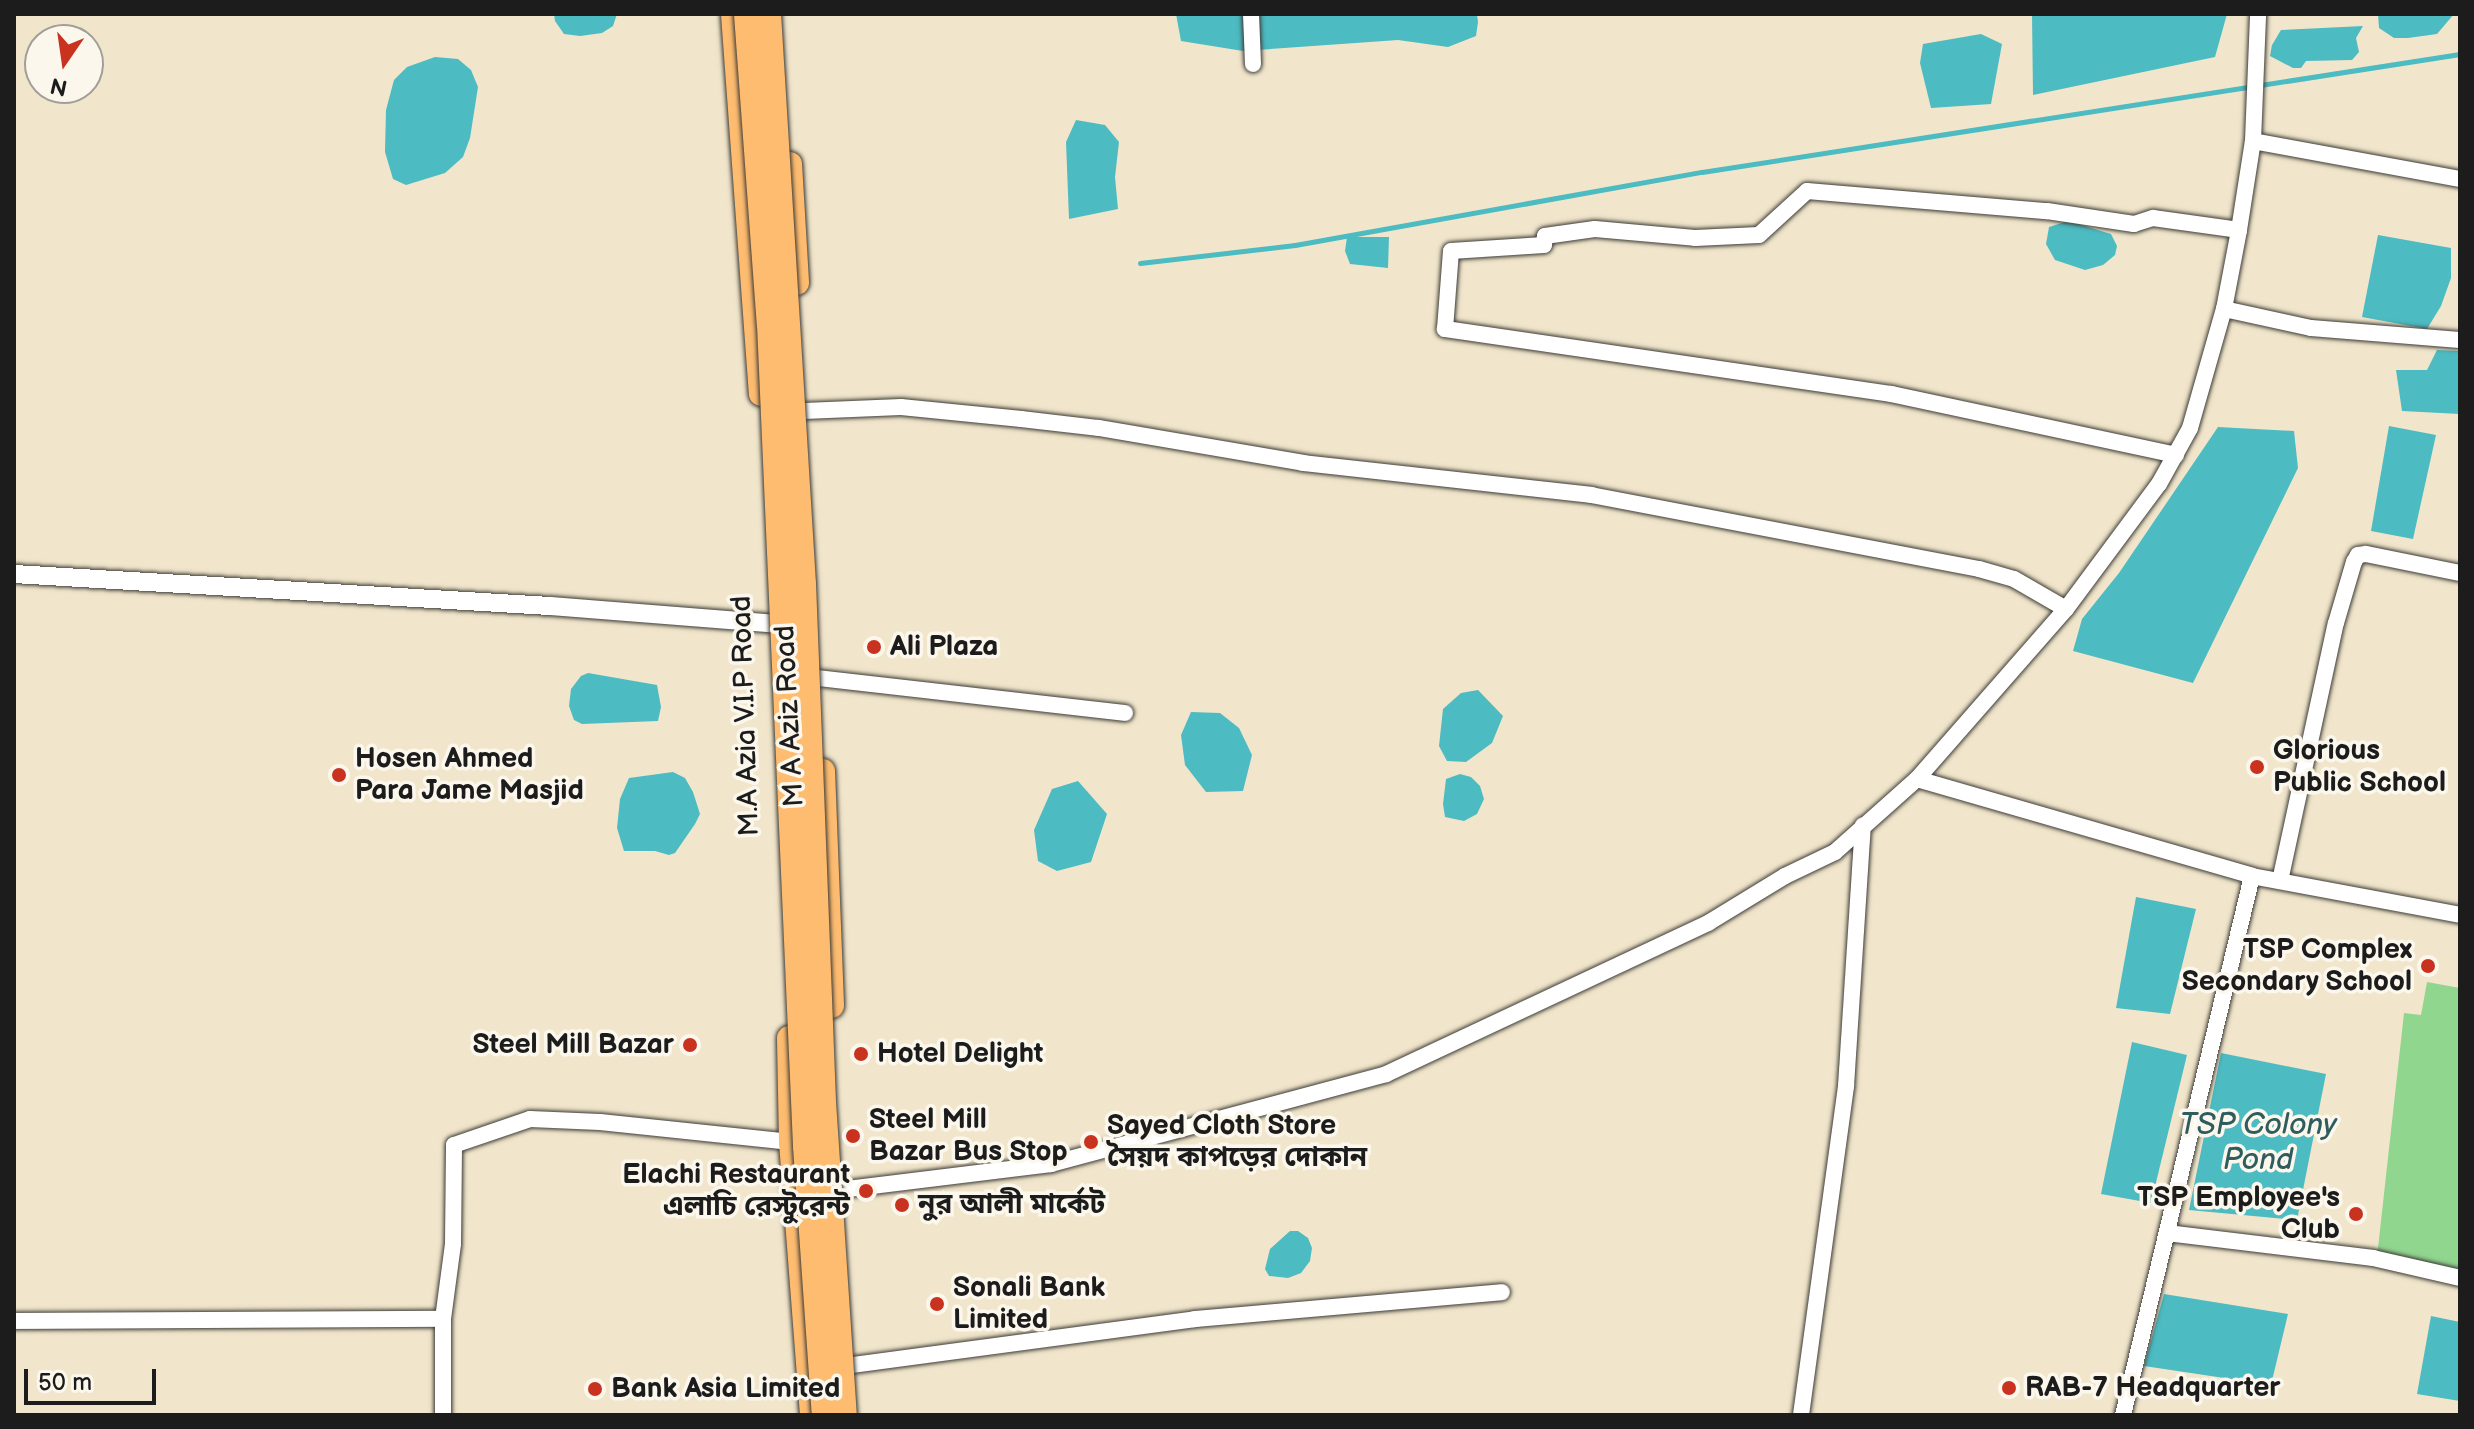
<!DOCTYPE html>
<html>
<head>
<meta charset="utf-8">
<style>
	body { margin:0 }
	#map { position:relative; width:2474px; height:1429px; overflow:hidden; background:#f1e6cb; font-family:"Balsamiq Sans","Noto Sans Bengali",sans-serif }
	div>[style] { position:absolute }
	.green>* { inset:0; background:#91d68f }
	.water>* { inset:0; background:#4cbbc2 }
	.stream>* { height:5px; margin:-2.5px; padding:0 2.5px; transform-origin:2.5px; border-radius:2.5px; background:#4cbbc2 }
	.roads { filter:drop-shadow(0 0 2px #3c3a36) drop-shadow(0 0 2px #3c3a36) }
	.minor>* { height:16px; margin:-8px; padding:0 8px; transform-origin:8px; border-radius:8px; background:#fff }
	.tertiary>* { height:18px; margin:-9px; padding:0 9px; transform-origin:9px; border-radius:9px; background:#fff }
	.primary>* { height:24px; margin:-12px; padding:0 12px; transform-origin:12px; border-radius:12px; background:#febc70 }
	.bridges { filter:drop-shadow(0 0 2px #3c3a36) drop-shadow(0 0 2px #3c3a36) }
	.trunk-bridge>* { height:26px; margin:-13px; padding:0 13px; transform-origin:13px; border-radius:13px; background:#febc70 }
	.dots>* { width:22px; height:22px; translate:-50% -50%; box-sizing:border-box; border:4px solid #fbf7ec; border-radius:50% }
	span { translate:-50% -50%; white-space:nowrap; text-align:center; line-height:1.15; -webkit-text-stroke:7px #fbf7ec; paint-order:stroke }
	.poi-label { font-size:28px; color:#1c1c1c; font-weight:700 }
	.left { translate:0 -50%; text-align:left }
	.right { translate:-100% -50%; text-align:right }
	.street-label { font-size:28px; color:#1c1c1c }
	.water-label { font-size:30px; color:#2f5c5e; font-style:italic }
	.frame { position:absolute; inset:0; border:16px solid #1c1c1c; pointer-events:none }
	.north { position:absolute; left:24px; top:24px; width:80px; height:80px; box-sizing:border-box; background:#fbf7ec; border:2px solid #a29f99; border-radius:50%; rotate:193deg; font-size:22px; font-weight:700; line-height:32px; text-align:center; color:#1c1c1c }
	.north::after { content:''; display:block; margin:auto; width:28px; height:36px; background:#c8321e; clip-path:polygon(50% 0,100% 100%,50% 72%,0 100%) }
	.scale { position:absolute; left:24px; top:1369px; width:132px; height:36px; box-sizing:border-box; border:4px solid #1c1c1c; border-top:0; padding-left:10px; font-size:24px; line-height:28px; white-space:nowrap; color:#1c1c1c; -webkit-text-stroke:6px #fbf7ec; paint-order:stroke }
</style>
</head>
<body>
<div id="map">
	<div class="green">
		<i style="clip-path:polygon(2427px 982px,2460px 988px,2460px 1277px,2377px 1257px,2404px 1013px,2421px 1015px)"></i>
	</div>
	<div class="water">
		<i style="clip-path:polygon(554px 14px,617px 14px,613px 26px,602px 33px,580px 36px,564px 34px,555px 21px)"></i>
		<i style="clip-path:polygon(1176px 14px,1477px 14px,1478px 22px,1476px 36px,1448px 47px,1398px 40px,1243px 51px,1181px 41px)"></i>
		<i style="clip-path:polygon(2032px 14px,2227px 14px,2215px 57px,2033px 95px)"></i>
		<i style="clip-path:polygon(2378px 14px,2454px 14px,2437px 34px,2408px 38px,2394px 38px,2379px 28px)"></i>
		<i style="clip-path:polygon(2363px 26px,2356px 38px,2359px 52px,2352px 60px,2306px 61px,2301px 68px,2293px 68px,2270px 56px,2272px 45px,2281px 30px)"></i>
		<i style="clip-path:polygon(1981px 34px,2002px 44px,1991px 104px,1931px 108px,1920px 63px,1923px 44px)"></i>
		<i style="clip-path:polygon(435px 57px,458px 59px,471px 70px,478px 87px,470px 138px,463px 157px,445px 173px,406px 185px,393px 179px,385px 152px,386px 110px,394px 80px,407px 67px)"></i>
		<i style="clip-path:polygon(1076px 120px,1105px 125px,1119px 142px,1115px 177px,1118px 209px,1069px 219px,1066px 142px)"></i>
		<i style="clip-path:polygon(2068px 221px,2111px 234px,2117px 246px,2115px 255px,2103px 265px,2085px 270px,2055px 260px,2046px 244px,2049px 227px)"></i>
		<i style="clip-path:polygon(2378px 235px,2451px 248px,2451px 278px,2441px 306px,2427px 329px,2362px 317px)"></i>
		<i style="clip-path:polygon(1347px 237px,1389px 237px,1388px 268px,1350px 264px,1345px 251px)"></i>
		<i style="clip-path:polygon(2437px 350px,2460px 351px,2460px 414px,2402px 411px,2396px 370px,2427px 370px)"></i>
		<i style="clip-path:polygon(2389px 426px,2436px 435px,2413px 539px,2371px 531px)"></i>
		<i style="clip-path:polygon(2218px 427px,2294px 431px,2298px 468px,2193px 683px,2073px 651px,2082px 619px,2119px 573px)"></i>
		<i style="clip-path:polygon(588px 673px,657px 685px,661px 707px,658px 721px,582px 724px,574px 720px,569px 706px,571px 689px,581px 676px)"></i>
		<i style="clip-path:polygon(1478px 690px,1503px 716px,1492px 743px,1466px 762px,1447px 761px,1439px 746px,1443px 709px,1461px 693px)"></i>
		<i style="clip-path:polygon(1191px 712px,1220px 713px,1239px 728px,1252px 755px,1243px 791px,1206px 792px,1185px 765px,1181px 735px)"></i>
		<i style="clip-path:polygon(673px 772px,685px 778px,693px 792px,700px 814px,695px 824px,675px 853px,669px 855px,655px 851px,624px 851px,617px 828px,620px 799px,629px 778px)"></i>
		<i style="clip-path:polygon(1460px 774px,1471px 777px,1480px 786px,1484px 799px,1477px 814px,1464px 821px,1445px 817px,1443px 804px,1446px 779px)"></i>
		<i style="clip-path:polygon(1078px 781px,1107px 814px,1091px 862px,1057px 871px,1038px 861px,1034px 830px,1052px 789px)"></i>
		<i style="clip-path:polygon(2136px 897px,2196px 909px,2170px 1014px,2116px 1008px)"></i>
		<i style="clip-path:polygon(2132px 1042px,2187px 1055px,2151px 1203px,2101px 1194px)"></i>
		<i style="clip-path:polygon(2221px 1053px,2326px 1074px,2297px 1220px,2189px 1210px)"></i>
		<i style="clip-path:polygon(1290px 1231px,1298px 1231px,1308px 1238px,1312px 1248px,1310px 1261px,1301px 1273px,1288px 1278px,1269px 1276px,1265px 1269px,1270px 1249px)"></i>
		<i style="clip-path:polygon(2164px 1294px,2288px 1314px,2271px 1385px,2144px 1366px)"></i>
		<i style="clip-path:polygon(2431px 1316px,2460px 1322px,2460px 1401px,2417px 1394px)"></i>
	</div>
	<div class="stream">
		<i style="left:1140px;top:263px;width:156px;rotate:-6.6deg"></i>
		<i style="left:1295px;top:245px;width:413px;rotate:-10.2deg"></i>
		<i style="left:1702px;top:172px;width:767px;rotate:-8.85deg"></i>
	</div>
	<div class="roads">
		<div class="minor">
			<i style="left:1251px;top:14px;width:50px;rotate:87.7deg"></i>
			<i style="left:2253px;top:141px;width:210px;rotate:10.4deg"></i>
			<i style="left:2224px;top:309px;width:89px;rotate:12.3deg"></i>
			<i style="left:2311px;top:328px;width:149px;rotate:4.6deg"></i>
			<i style="left:804px;top:411px;width:97px;rotate:-2.4deg"></i>
			<i style="left:901px;top:407px;width:121px;rotate:5.7deg"></i>
			<i style="left:1021px;top:419px;width:79px;rotate:6.6deg"></i>
			<i style="left:1099px;top:428px;width:207px;rotate:9.7deg"></i>
			<i style="left:1303px;top:463px;width:290px;rotate:6.3deg"></i>
			<i style="left:1591px;top:495px;width:395px;rotate:10.8deg"></i>
			<i style="left:1979px;top:569px;width:36px;rotate:16deg"></i>
			<i style="left:2014px;top:579px;width:60px;rotate:30deg"></i>
			<i style="left:2176px;top:455px;width:291px;rotate:-167.9deg"></i>
			<i style="left:1891px;top:394px;width:451px;rotate:-171.7deg"></i>
			<i style="left:1445px;top:329px;width:78px;rotate:-85.6deg"></i>
			<i style="left:1451px;top:251px;width:93px;rotate:-3.7deg"></i>
			<i style="left:1544px;top:245px;width:9px;rotate:-84deg"></i>
			<i style="left:1545px;top:236px;width:50px;rotate:-8deg"></i>
			<i style="left:1595px;top:229px;width:100px;rotate:5.1deg"></i>
			<i style="left:1695px;top:238px;width:64px;rotate:-2.7deg"></i>
			<i style="left:1759px;top:235px;width:65px;rotate:-42.5deg"></i>
			<i style="left:1807px;top:191px;width:241px;rotate:4.8deg"></i>
			<i style="left:2047px;top:211px;width:88px;rotate:8.5deg"></i>
			<i style="left:2134px;top:224px;width:20px;rotate:-18deg"></i>
			<i style="left:2153px;top:218px;width:87px;rotate:7.9deg"></i>
			<i style="left:818px;top:678px;width:309px;rotate:6.5deg"></i>
			<i style="left:1917px;top:779px;width:226px;rotate:-48.8deg"></i>
			<i style="left:2066px;top:609px;width:156px;rotate:-53.4deg"></i>
			<i style="left:2159px;top:484px;width:64px;rotate:-61deg"></i>
			<i style="left:2190px;top:428px;width:124px;rotate:-74.1deg"></i>
			<i style="left:2224px;top:309px;width:80px;rotate:-79.2deg"></i>
			<i style="left:2239px;top:230px;width:90px;rotate:-81.1deg"></i>
			<i style="left:2253px;top:141px;width:127px;rotate:-87.7deg"></i>
			<i style="left:2280px;top:881px;width:264px;rotate:-77.8deg"></i>
			<i style="left:2336px;top:623px;width:64px;rotate:-73.6deg"></i>
			<i style="left:2354px;top:562px;width:8px;rotate:-60deg"></i>
			<i style="left:2358px;top:555px;width:8px;rotate:-7deg"></i>
			<i style="left:2366px;top:554px;width:96px;rotate:11.4deg"></i>
			<i style="left:839px;top:1190px;width:214px;rotate:-7deg"></i>
			<i style="left:1051px;top:1164px;width:347px;rotate:-15deg"></i>
			<i style="left:1386px;top:1074px;width:356px;rotate:-25.1deg"></i>
			<i style="left:1708px;top:923px;width:90px;rotate:-31.4deg"></i>
			<i style="left:1785px;top:876px;width:55px;rotate:-25.6deg"></i>
			<i style="left:1835px;top:852px;width:110px;rotate:-41.7deg"></i>
			<i style="left:1917px;top:779px;width:349px;rotate:16.1deg"></i>
			<i style="left:2252px;top:876px;width:212px;rotate:10.6deg"></i>
			<i style="left:2167px;top:1233px;width:208px;rotate:6.9deg"></i>
			<i style="left:2373px;top:1258px;width:89px;rotate:12.9deg"></i>
			<i style="left:14px;top:1321px;width:429px;rotate:-0.3deg"></i>
			<i style="left:852px;top:1365px;width:346px;rotate:-7.6deg"></i>
			<i style="left:1195px;top:1319px;width:308px;rotate:-5deg"></i>
			<i style="left:443px;top:1415px;width:96px;rotate:-90deg"></i>
			<i style="left:443px;top:1319px;width:76px;rotate:-82.4deg"></i>
			<i style="left:453px;top:1244px;width:99px;rotate:-89.4deg"></i>
			<i style="left:454px;top:1145px;width:80px;rotate:-18.9deg"></i>
			<i style="left:530px;top:1119px;width:70px;rotate:2.5deg"></i>
			<i style="left:600px;top:1122px;width:192px;rotate:6deg"></i>
			<i style="left:1801px;top:1415px;width:332px;rotate:-82.2deg"></i>
			<i style="left:1846px;top:1086px;width:261px;rotate:-86.3deg"></i>
			<i style="left:2123px;top:1415px;width:554px;rotate:-76.54deg"></i>
		</div>
		<div class="tertiary">
			<i style="left:14px;top:574px;width:537px;rotate:3.42deg"></i>
			<i style="left:550px;top:606px;width:244px;rotate:4.5deg"></i>
		</div>
		<div class="primary">
			<i style="left:733px;top:14px;width:381px;rotate:85.8deg"></i>
			<i style="left:790px;top:164px;width:119px;rotate:86.6deg"></i>
			<i style="left:823px;top:771px;width:235px;rotate:87.8deg"></i>
			<i style="left:789px;top:1038px;width:104px;rotate:88.9deg"></i>
			<i style="left:791px;top:1142px;width:274px;rotate:85.6deg"></i>
		</div>
	</div>
	<div class="bridges">
		<div class="trunk-bridge">
			<i style="left:747px;top:14px;width:311px;rotate:85.8deg"></i>
			<i style="left:770px;top:324px;width:823px;rotate:87.49deg"></i>
			<i style="left:806px;top:1146px;width:270px;rotate:86deg"></i>
			<i style="left:768px;top:14px;width:571px;rotate:86.49deg"></i>
			<i style="left:803px;top:584px;width:518px;rotate:87.79deg"></i>
			<i style="left:823px;top:1102px;width:314px;rotate:86.2deg"></i>
		</div>
	</div>
	<div class="dots">
		<i style="left:874px;top:647px;background:#c8321e"></i>
		<i style="left:2257px;top:767px;background:#c8321e"></i>
		<i style="left:339px;top:775px;background:#c8321e"></i>
		<i style="left:2428px;top:966px;background:#c8321e"></i>
		<i style="left:690px;top:1045px;background:#c8321e"></i>
		<i style="left:861px;top:1054px;background:#c8321e"></i>
		<i style="left:853px;top:1136px;background:#c8321e"></i>
		<i style="left:1091px;top:1142px;background:#c8321e"></i>
		<i style="left:866px;top:1191px;background:#c8321e"></i>
		<i style="left:902px;top:1205px;background:#c8321e"></i>
		<i style="left:2356px;top:1214px;background:#c8321e"></i>
		<i style="left:937px;top:1304px;background:#c8321e"></i>
		<i style="left:2009px;top:1388px;background:#c8321e"></i>
		<i style="left:595px;top:1389px;background:#c8321e"></i>
	</div>
	<div class="poi-label">
		<span class="left" style="left:890px;top:647px">Ali Plaza</span>
		<span class="left" style="left:2273px;top:767px">Glorious<br>Public School</span>
		<span class="left" style="left:355px;top:775px">Hosen Ahmed<br>Para Jame Masjid</span>
		<span class="right" style="left:2412px;top:966px">TSP Complex<br>Secondary School</span>
		<span class="right" style="left:674px;top:1045px">Steel Mill Bazar</span>
		<span class="left" style="left:877px;top:1054px">Hotel Delight</span>
		<span class="left" style="left:869px;top:1136px">Steel Mill<br>Bazar Bus Stop</span>
		<span class="left" style="left:1107px;top:1142px">Sayed Cloth Store<br>সৈয়দ কাপড়ের দোকান</span>
		<span class="right" style="left:850px;top:1191px">Elachi Restaurant<br>এলাচ‌ি র‌েস্টুর‌েন্ট</span>
		<span class="right" style="left:2340px;top:1214px">TSP Employee's<br>Club</span>
		<span class="left" style="left:918px;top:1205px">নুর আলী মার্কেট</span>
		<span class="left" style="left:953px;top:1304px">Sonali Bank<br>Limited</span>
		<span class="left" style="left:2025px;top:1388px">RAB-7 Headquarter</span>
		<span class="left" style="left:611px;top:1389px">Bank Asia Limited</span>
	</div>
	<div class="street-label">
		<span style="left:746px;top:716px;rotate:-92deg">M.A Azia V.I.P Road</span>
		<span style="left:790px;top:716px;rotate:-93deg">M A Aziz Road</span>
	</div>
	<div class="water-label">
		<span style="left:2258px;top:1142px">TSP Colony<br>Pond</span>
	</div>
	<div class="frame"></div>
	<div class="north">N</div>
	<div class="scale">50 m</div>
</div>
</body>
</html>
